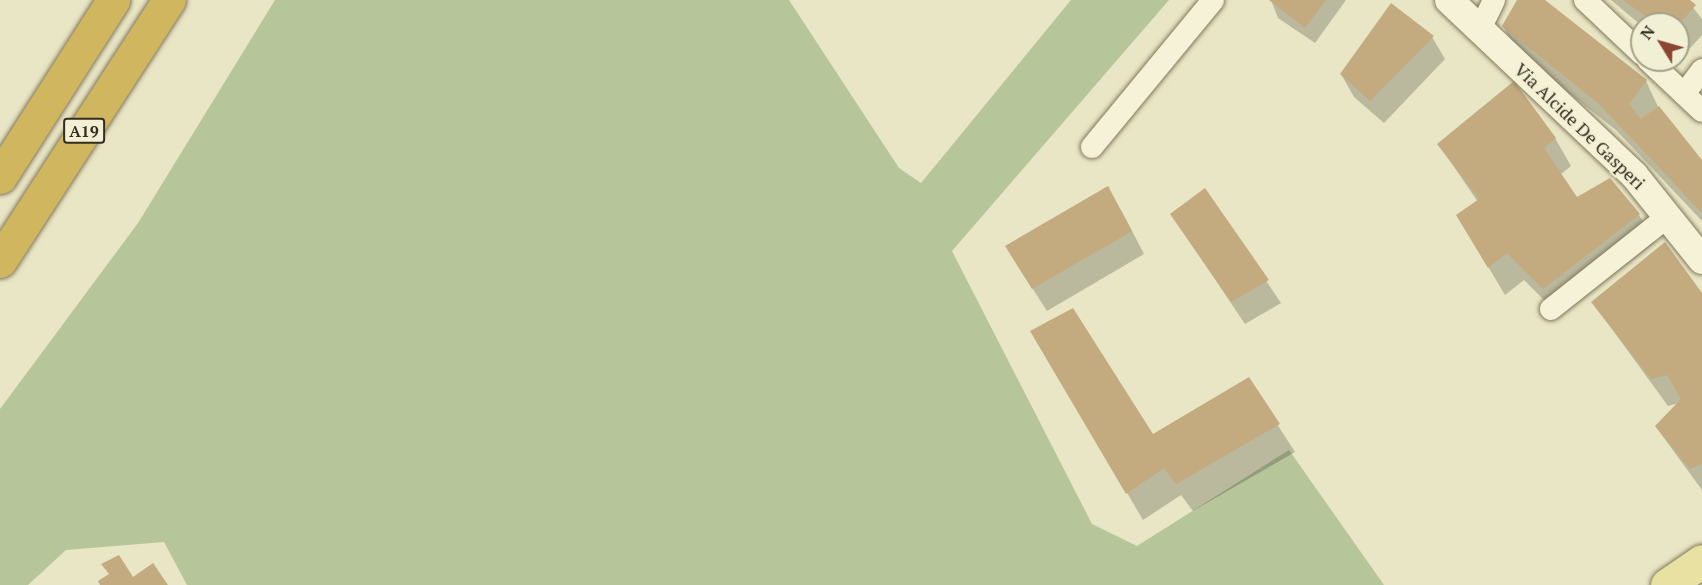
<!DOCTYPE html>
<html>
<head>
<meta charset="utf-8">
<style>
	body { margin:0 }
	#map { position:relative; width:1702px; height:585px; overflow:hidden; background:#e9e6c5; font-family:"PT Serif",serif }
	div>[style] { position:absolute }
	.green>* { inset:0; background:#b7c69a }
	.shadow>* { inset:0; background:#0003 }
	.building>* { inset:0; background:#c3aa7f }
	.roads { filter:drop-shadow(0 0 2px #82785d) drop-shadow(0 0 2px #82785d) }
	.minor>* { height:22px; margin:-11px; padding:0 11px; transform-origin:11px; border-radius:11px; background:#f5f2d7 }
	.tertiary>* { height:28px; margin:-14px; padding:0 14px; transform-origin:14px; border-radius:14px; background:#f5f2d7 }
	.primary>* { height:33px; margin:-16.5px; padding:0 16.5px; transform-origin:16.5px; border-radius:16.5px; background:#e8e1a1 }
	.motorway>* { height:33px; margin:-16.5px; padding:0 16.5px; transform-origin:16.5px; border-radius:16.5px; background:#cfb65f }
	span { translate:-50% -50%; white-space:nowrap; text-align:center; line-height:1.15; -webkit-text-stroke:4.5px #f1efd4; paint-order:stroke }
	.shield-label span { padding:2px 4px; background:#f1efd4; border:2px solid; border-radius:4px; -webkit-text-stroke-width:0 }
	.shield-label { font-size:16px; color:#342d1f; font-weight:700 }
	.street-label { font-size:18px; color:#342d1f }
	.north { position:absolute; left:1630px; top:12px; width:60px; height:60px; box-sizing:border-box; background:#f1efd4; border:2px solid #a5a18c; border-radius:50%; rotate:307deg; font-size:16px; font-weight:700; line-height:24px; text-align:center; color:#342d1f }
	.north::after { content:''; display:block; margin:auto; width:21px; height:27px; background:#8a4534; clip-path:polygon(50% 0,100% 100%,50% 72%,0 100%) }
</style>
</head>
<body>
<div id="map">
	<div class="green">
		<i style="clip-path:polygon(275px 0,789px 0,899px 168px,921px 183px,1071px 0,1169px 0,952px 251px,1092px 524px,1137px 546px,1289px 450px,1384px 585px,187px 585px,164px 542px,66px 550px,28px 585px,0 585px,0 409px,138px 223px)"></i>
	</div>
	<div class="shadow">
		<i style="clip-path:polygon(1271px 0,1346px 0,1315px 43px,1278px 18px)"></i>
		<i style="clip-path:polygon(1518px 0,1542px 0,1646px 81px,1660px 111px,1702px 163px,1702px 221px,1616px 130px,1519px 54px,1503px 26px)"></i>
		<i style="clip-path:polygon(1611px 0,1687px 0,1702px 19px,1702px 35px,1684px 55px,1678px 51px,1678px 24px,1642px 26px)"></i>
		<i style="clip-path:polygon(1432px 37px,1445px 59px,1384px 123px,1354px 97px,1341px 74px)"></i>
		<i style="clip-path:polygon(1555px 138px,1571px 166px,1560px 175px,1576px 199px,1639px 215px,1655px 242px,1560px 316px,1524px 280px,1505px 295px,1474px 243px,1478px 202px,1439px 145px)"></i>
		<i style="clip-path:polygon(1205px 190px,1281px 303px,1245px 324px,1172px 215px)"></i>
		<i style="clip-path:polygon(1121px 210px,1144px 254px,1047px 311px,1020px 269px)"></i>
		<i style="clip-path:polygon(1702px 296px,1702px 490px,1656px 427px,1679px 403px,1668px 406px,1593px 303px)"></i>
		<i style="clip-path:polygon(1032px 331px,1153px 436px,1248px 379px,1295px 452px,1193px 511px,1181px 495px,1143px 520px)"></i>
	</div>
	<div class="building">
		<i style="clip-path:polygon(1269px 0,1326px 0,1305px 28px)"></i>
		<i style="clip-path:polygon(1517px 0,1545px 0,1647px 80px,1629px 104px,1641px 119px,1659px 106px,1702px 160px,1702px 213px,1598px 103px,1502px 26px)"></i>
		<i style="clip-path:polygon(1623px 0,1690px 0,1696px 5px,1679px 24px,1657px 24px)"></i>
		<i style="clip-path:polygon(1391px 3px,1434px 36px,1370px 101px,1340px 74px)"></i>
		<i style="clip-path:polygon(1514px 81px,1556px 138px,1544px 148px,1577px 197px,1610px 178px,1640px 214px,1543px 289px,1507px 253px,1488px 268px,1456px 215px,1479px 199px,1437px 144px)"></i>
		<i style="clip-path:polygon(1108px 186px,1132px 231px,1032px 289px,1005px 246px)"></i>
		<i style="clip-path:polygon(1205px 188px,1269px 280px,1231px 302px,1170px 214px)"></i>
		<i style="clip-path:polygon(1665px 242px,1702px 293px,1702px 464px,1690px 469px,1655px 426px,1681px 399px,1667px 375px,1651px 379px,1591px 302px)"></i>
		<i style="clip-path:polygon(1073px 308px,1153px 434px,1249px 377px,1280px 424px,1176px 484px,1164px 468px,1126px 494px,1030px 331px)"></i>
		<i style="clip-path:polygon(119px 555px,133px 577px,153px 563px,168px 585px,100px 585px,98px 581px,109px 574px,101px 564px)"></i>
	</div>
	<div class="roads">
		<div class="minor">
			<i style="left:1585px;top:0;width:79px;rotate:43.5deg"></i>
			<i style="left:1480px;top:29px;width:32px;rotate:-64deg"></i>
			<i style="left:1648px;top:60px;width:74px;rotate:43.4deg"></i>
			<i style="left:1684px;top:94px;width:30px;rotate:-53deg"></i>
			<i style="left:1092px;top:147px;width:190px;rotate:-50.5deg"></i>
			<i style="left:1551px;top:309px;width:148px;rotate:-38.4deg"></i>
		</div>
		<div class="tertiary">
			<i style="left:1449px;top:0;width:255px;rotate:43.4deg"></i>
			<i style="left:1634px;top:175px;width:109px;rotate:51.3deg"></i>
		</div>
		<div class="primary">
			<i style="left:1667px;top:585px;width:42px;rotate:-34.4deg"></i>
		</div>
		<div class="motorway">
			<i style="left:0;top:177px;width:210px;rotate:-57.4deg"></i>
			<i style="left:0;top:261px;width:311px;rotate:-57.1deg"></i>
		</div>
	</div>
	<div class="shield-label">
		<span style="left:84px;top:131px">A19</span>
	</div>
	<div class="street-label">
		<span style="left:1580px;top:126px;rotate:44deg">Via Alcide De Gasperi</span>
	</div>
	<div class="north">N</div>
</div>
</body>
</html>
